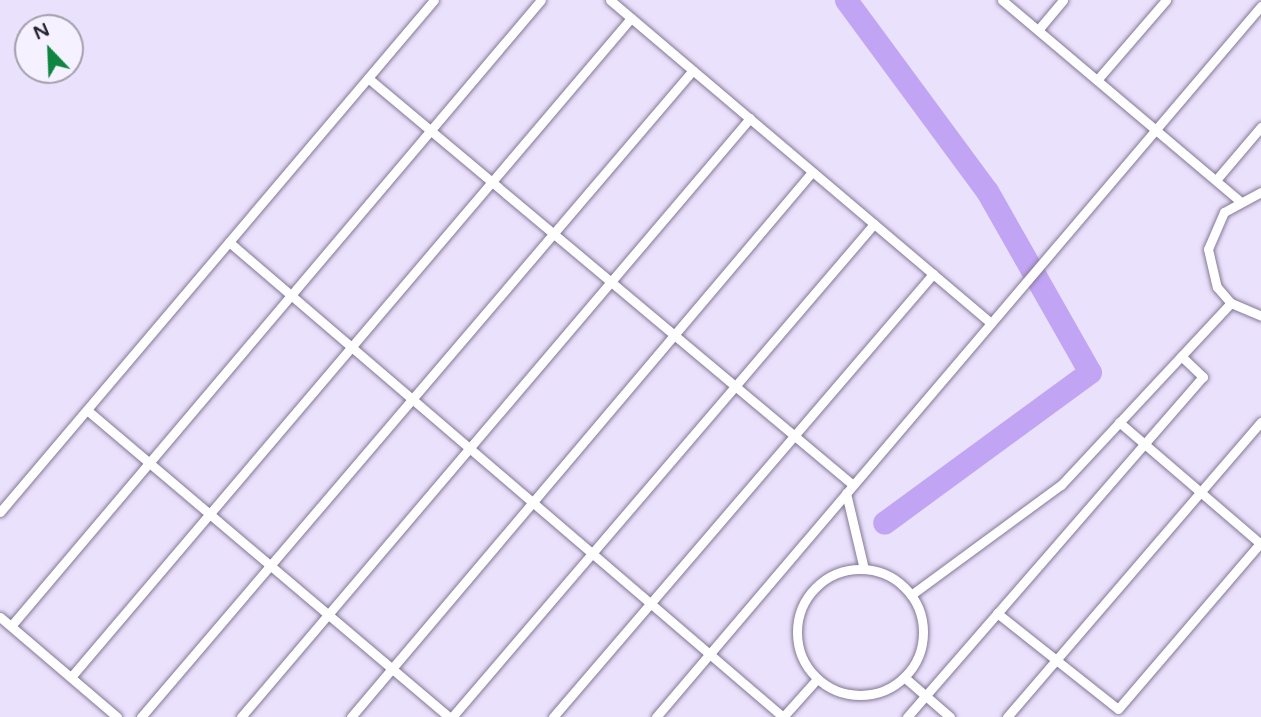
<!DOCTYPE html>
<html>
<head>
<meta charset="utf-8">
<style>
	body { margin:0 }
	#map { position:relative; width:1261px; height:717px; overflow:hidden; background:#eae1fc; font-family:"Varela Round",sans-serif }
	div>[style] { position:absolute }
	.canal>* { height:23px; margin:-11.5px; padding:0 11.5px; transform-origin:11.5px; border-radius:11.5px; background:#c2a4f5 }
	.roads { filter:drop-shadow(0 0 2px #837897) drop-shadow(0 0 2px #837897) }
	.service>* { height:9px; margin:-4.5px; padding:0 4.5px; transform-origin:4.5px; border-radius:4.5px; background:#fff }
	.service>.ring { margin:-4.5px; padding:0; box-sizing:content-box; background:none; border:9px solid #fff; border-radius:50% }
	span { translate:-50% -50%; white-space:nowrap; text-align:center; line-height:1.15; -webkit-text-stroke:7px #f5f1ff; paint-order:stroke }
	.north { position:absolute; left:14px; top:14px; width:70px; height:70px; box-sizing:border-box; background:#f5f1ff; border:2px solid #a49fad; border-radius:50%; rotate:337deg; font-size:19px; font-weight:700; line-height:28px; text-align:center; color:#2a2532 }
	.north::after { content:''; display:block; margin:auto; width:24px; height:32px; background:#0f8640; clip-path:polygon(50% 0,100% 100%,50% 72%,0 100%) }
</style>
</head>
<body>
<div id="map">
	<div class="canal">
		<i style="left:846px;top:0;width:237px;rotate:53.6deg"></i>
		<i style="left:987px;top:191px;width:208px;rotate:60.4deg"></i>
		<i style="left:1090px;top:372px;width:255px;rotate:143.8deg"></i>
	</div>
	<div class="roads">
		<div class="service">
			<i style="left:610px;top:0;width:499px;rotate:40.3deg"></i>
			<i style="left:1002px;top:0;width:310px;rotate:40.2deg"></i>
			<i style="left:1038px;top:30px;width:39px;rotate:-50deg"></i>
			<i style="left:368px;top:78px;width:633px;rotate:40deg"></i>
			<i style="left:1097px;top:80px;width:106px;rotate:-49.2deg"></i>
			<i style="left:1216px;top:180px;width:70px;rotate:-49.7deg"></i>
			<i style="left:1261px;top:192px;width:42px;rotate:151.6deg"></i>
			<i style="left:1224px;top:212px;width:40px;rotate:113.4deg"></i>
			<i style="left:1208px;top:249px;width:39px;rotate:77deg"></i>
			<i style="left:1217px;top:287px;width:21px;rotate:49deg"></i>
			<i style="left:1231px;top:303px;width:33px;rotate:23deg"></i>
			<i style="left:229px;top:242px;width:730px;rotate:40.61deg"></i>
			<i style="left:783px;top:717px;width:51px;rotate:-48.2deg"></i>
			<i style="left:87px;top:410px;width:475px;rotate:40.3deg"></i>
			<i style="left:1119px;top:422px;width:187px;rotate:40.7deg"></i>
			<i style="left:846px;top:493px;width:78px;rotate:76.7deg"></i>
			<i style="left:0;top:512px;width:671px;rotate:-49.71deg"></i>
			<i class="ring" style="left:797px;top:569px;width:117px;height:117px"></i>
			<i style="left:911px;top:595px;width:186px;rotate:-36.3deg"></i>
			<i style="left:1061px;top:485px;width:249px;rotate:-47deg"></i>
			<i style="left:997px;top:613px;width:154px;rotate:38.4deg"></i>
			<i style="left:1118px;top:709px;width:220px;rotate:-49.4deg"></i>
			<i style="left:0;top:617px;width:154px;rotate:40.5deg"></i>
			<i style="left:11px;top:626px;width:820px;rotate:-49.75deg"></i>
			<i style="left:71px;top:677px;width:865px;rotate:-49.64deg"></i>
			<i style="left:904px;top:677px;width:61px;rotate:41deg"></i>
			<i style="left:141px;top:717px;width:850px;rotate:-49.53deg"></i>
			<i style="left:241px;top:717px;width:786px;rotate:-49.64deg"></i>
			<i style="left:351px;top:717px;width:714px;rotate:-49.77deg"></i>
			<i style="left:452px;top:717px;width:649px;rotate:-49.44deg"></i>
			<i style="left:553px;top:717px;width:584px;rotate:-49.38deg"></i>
			<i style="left:656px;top:717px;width:934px;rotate:-49.61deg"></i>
			<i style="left:907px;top:717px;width:451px;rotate:-49deg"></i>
			<i style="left:1203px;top:377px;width:30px;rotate:-136deg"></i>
			<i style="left:1007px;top:717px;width:389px;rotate:-49.3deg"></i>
		</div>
	</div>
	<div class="north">N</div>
</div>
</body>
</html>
